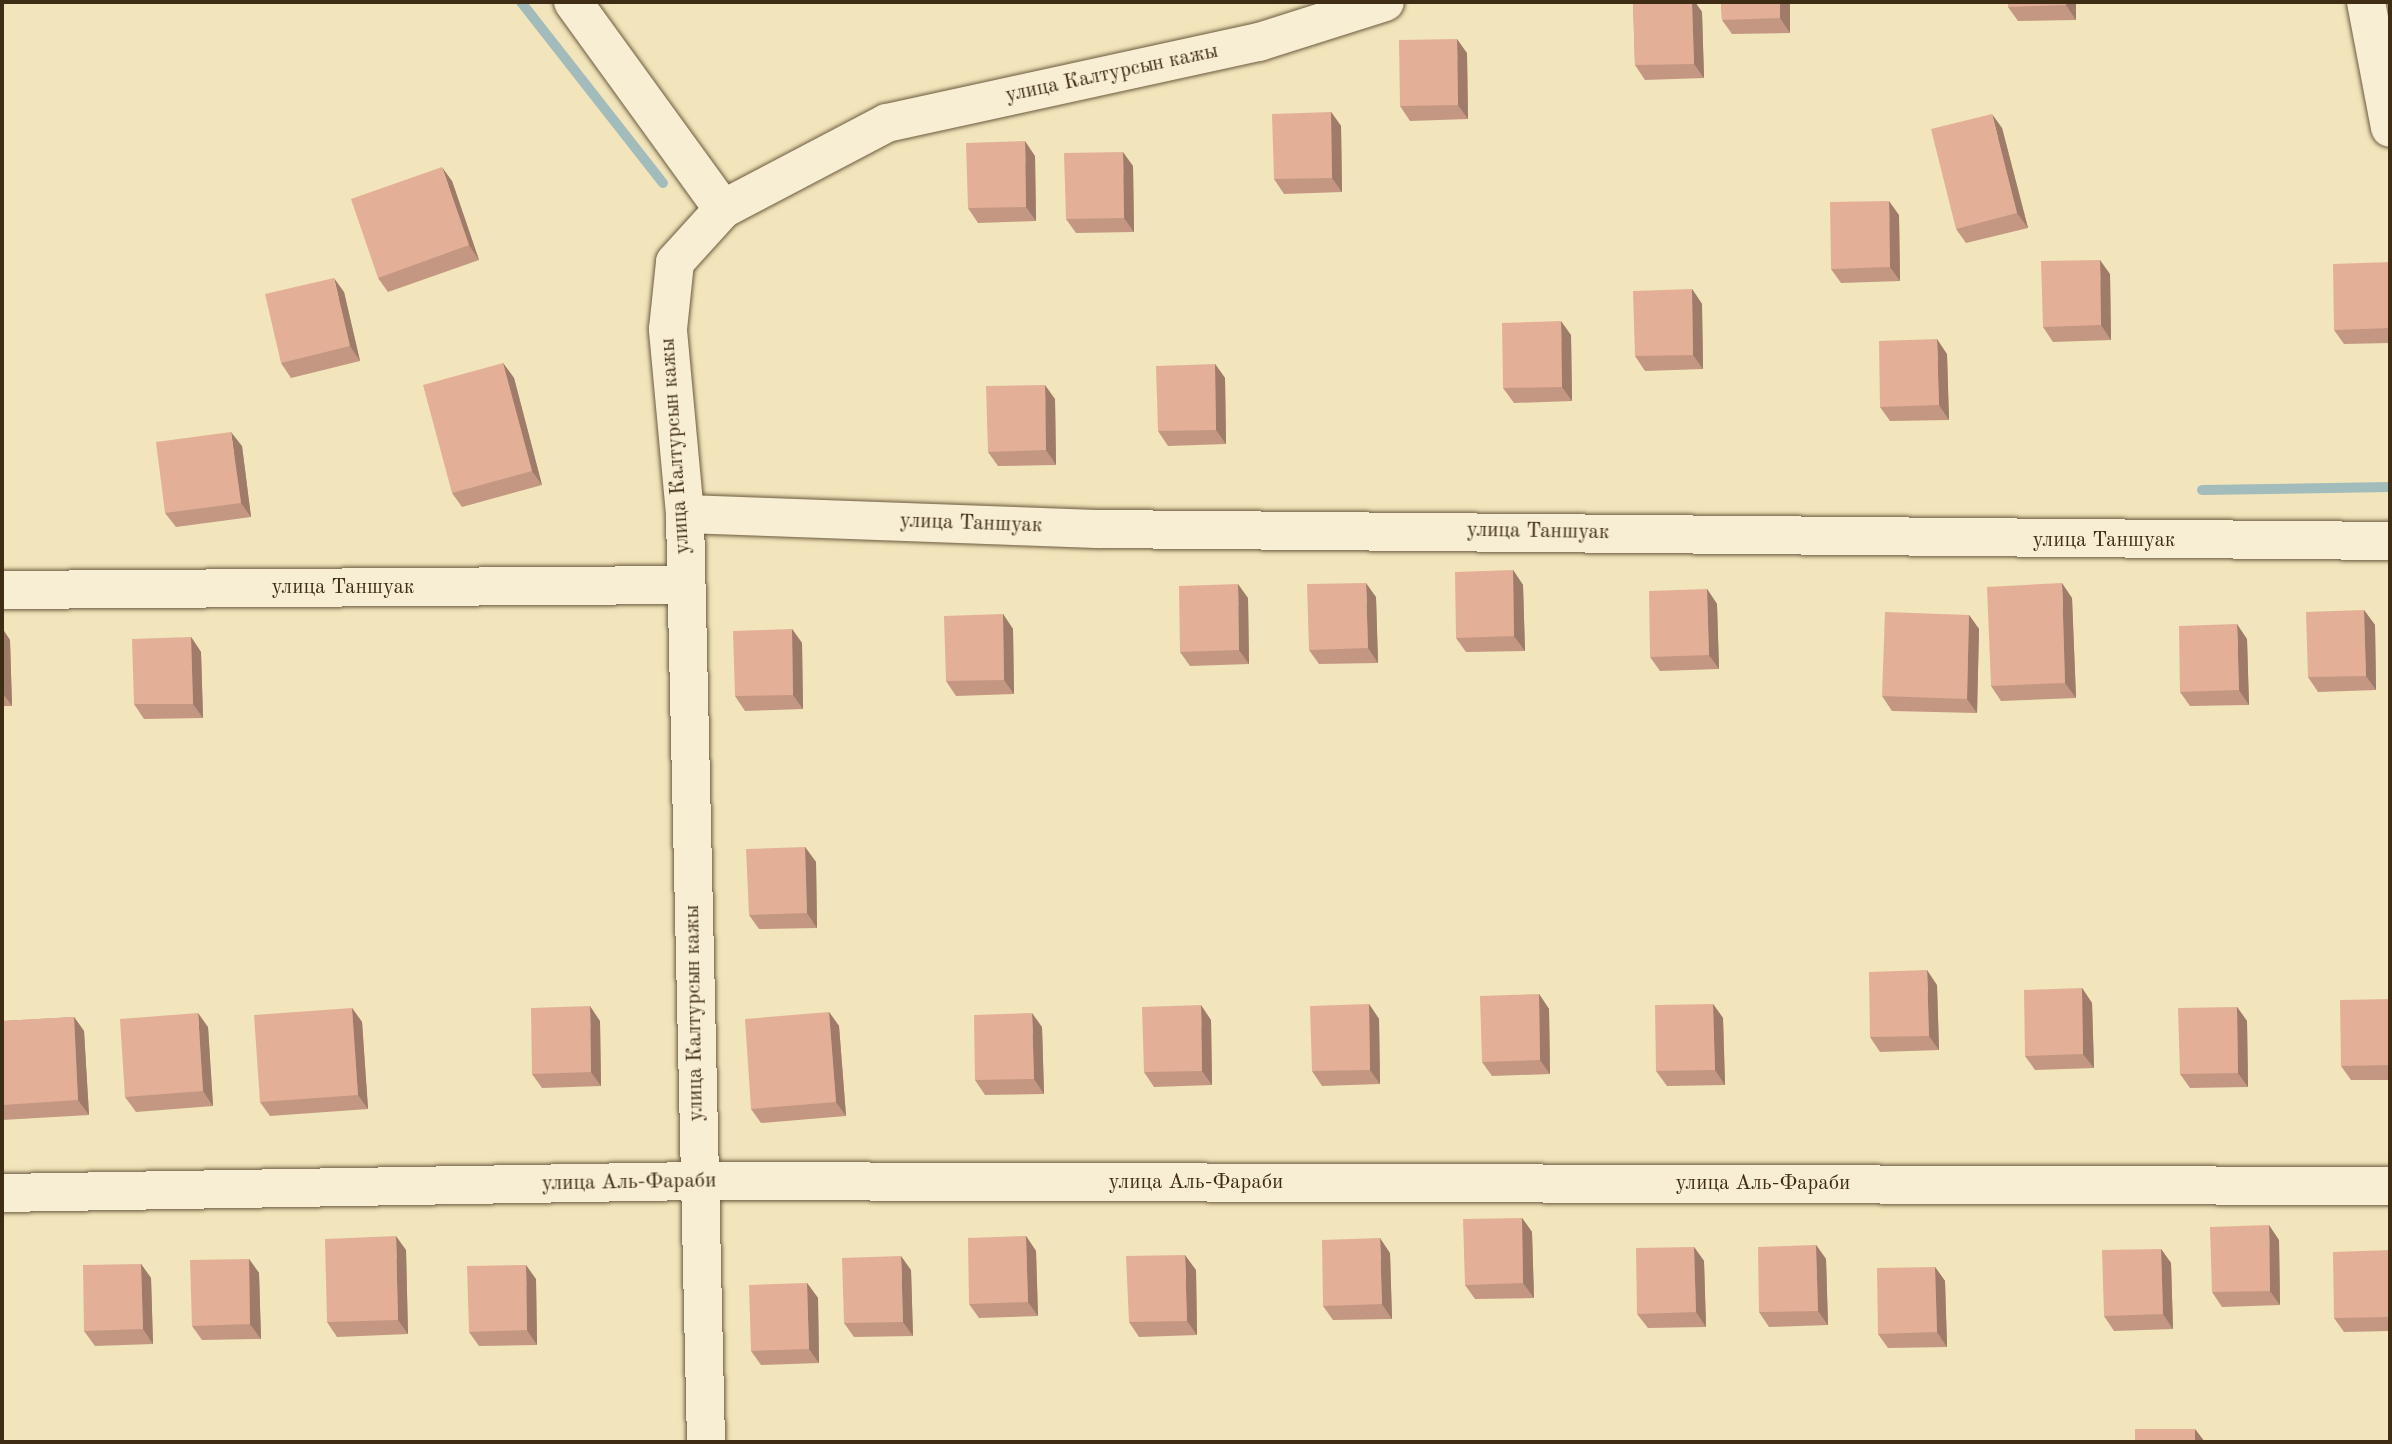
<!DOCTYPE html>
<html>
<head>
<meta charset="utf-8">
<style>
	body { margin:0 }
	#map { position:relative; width:2392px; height:1444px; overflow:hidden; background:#f2e5bb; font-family:"Old Standard TT",serif }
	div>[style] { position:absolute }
	.stream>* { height:10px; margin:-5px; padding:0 5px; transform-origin:5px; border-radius:5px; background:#a2bcbc }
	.roads { filter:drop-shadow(0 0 2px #6c5a3e) drop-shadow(0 0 2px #6c5a3e) }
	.street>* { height:38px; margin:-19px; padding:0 19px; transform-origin:19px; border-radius:19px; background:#f7eed3 }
	.wall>* { inset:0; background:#c39782 }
	.shaded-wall>* { inset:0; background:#9f7b6a }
	.building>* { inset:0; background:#e3b097 }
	span { translate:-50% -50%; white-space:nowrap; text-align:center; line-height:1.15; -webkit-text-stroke:7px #f7eed3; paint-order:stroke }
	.street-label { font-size:21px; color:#3f2c15 }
	.frame { position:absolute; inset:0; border:4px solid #3f2c15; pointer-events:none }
</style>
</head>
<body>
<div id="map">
	<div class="stream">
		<i style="left:521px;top:2px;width:230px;rotate:51.9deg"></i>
		<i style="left:2202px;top:490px;width:188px;rotate:-0.9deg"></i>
	</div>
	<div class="roads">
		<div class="street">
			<i style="left:573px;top:2px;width:256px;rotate:54.1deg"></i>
			<i style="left:2366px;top:2px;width:128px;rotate:79.2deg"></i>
			<i style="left:685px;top:514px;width:413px;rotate:2.1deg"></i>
			<i style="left:1098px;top:529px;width:1292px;rotate:0.53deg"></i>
			<i style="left:2px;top:590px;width:682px;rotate:-0.42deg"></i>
			<i style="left:2px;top:1193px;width:697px;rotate:-0.99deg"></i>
			<i style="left:699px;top:1181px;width:1691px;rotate:0.17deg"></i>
			<i style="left:706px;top:1442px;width:928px;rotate:-91.3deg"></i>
			<i style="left:685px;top:514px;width:186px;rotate:-95.3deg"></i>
			<i style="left:668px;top:329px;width:67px;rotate:-84deg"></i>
			<i style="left:675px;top:262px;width:72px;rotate:-47.8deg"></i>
			<i style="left:723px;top:209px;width:185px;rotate:-27.7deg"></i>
			<i style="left:887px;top:123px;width:381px;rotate:-12.3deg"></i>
			<i style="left:1259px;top:42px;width:132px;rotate:-17.6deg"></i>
		</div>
	</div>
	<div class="wall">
		<i style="clip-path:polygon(1633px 2px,1695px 2px,1702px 12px,1704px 78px,1645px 80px,1635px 65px)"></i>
		<i style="clip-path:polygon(1721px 2px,1790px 2px,1790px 33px,1732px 34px,1722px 20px)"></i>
		<i style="clip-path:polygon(2008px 2px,2076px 2px,2076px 20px,2018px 21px,2008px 7px)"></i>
		<i style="clip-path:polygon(1467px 53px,1468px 119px,1410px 121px,1400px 106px)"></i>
		<i style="clip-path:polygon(1331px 112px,1341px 126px,1342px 192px,1284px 194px,1274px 179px)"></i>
		<i style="clip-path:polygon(2002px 128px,2028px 228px,1966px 243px,1956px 229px)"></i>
		<i style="clip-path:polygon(1035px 156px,1036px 221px,978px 223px,968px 208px)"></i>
		<i style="clip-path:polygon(1133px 166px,1134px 232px,1076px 233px,1066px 219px)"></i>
		<i style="clip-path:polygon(452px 181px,479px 260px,388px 292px,378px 278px)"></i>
		<i style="clip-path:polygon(1899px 215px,1900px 281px,1841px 283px,1831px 269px)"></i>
		<i style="clip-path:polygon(2390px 262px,2390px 343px,2344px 344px,2334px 330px)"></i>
		<i style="clip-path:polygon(2110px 274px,2111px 340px,2053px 342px,2043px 327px)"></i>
		<i style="clip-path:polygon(1692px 289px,1702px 304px,1703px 369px,1645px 371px,1635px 356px)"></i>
		<i style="clip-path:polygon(344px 292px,360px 361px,291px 378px,281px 363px)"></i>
		<i style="clip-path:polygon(1571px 335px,1572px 401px,1514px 403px,1503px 388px)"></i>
		<i style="clip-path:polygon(1947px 354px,1949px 420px,1890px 421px,1880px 407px)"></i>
		<i style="clip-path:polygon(503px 363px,514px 378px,542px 485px,462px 507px,452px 493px)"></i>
		<i style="clip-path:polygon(1215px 364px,1225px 378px,1226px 444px,1168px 446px,1158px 431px)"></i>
		<i style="clip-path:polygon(1055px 399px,1056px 465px,998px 466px,988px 452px)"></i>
		<i style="clip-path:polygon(242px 446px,251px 517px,176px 527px,165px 513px)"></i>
		<i style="clip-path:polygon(1513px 570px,1523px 585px,1525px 651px,1466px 652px,1456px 638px)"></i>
		<i style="clip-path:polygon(1707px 589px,1717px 604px,1719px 669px,1660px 671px,1650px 657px)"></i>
		<i style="clip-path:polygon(1376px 597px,1378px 663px,1319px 664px,1309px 650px)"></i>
		<i style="clip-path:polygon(1248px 598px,1249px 664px,1190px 666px,1180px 652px)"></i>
		<i style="clip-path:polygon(2072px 598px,2076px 698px,2001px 701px,1991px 686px)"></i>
		<i style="clip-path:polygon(2364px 610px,2375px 625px,2376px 690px,2318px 692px,2308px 677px)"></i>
		<i style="clip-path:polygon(1003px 614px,1013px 629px,1014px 694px,956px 696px,946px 681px)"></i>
		<i style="clip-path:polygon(1969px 615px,1979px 629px,1977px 713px,1892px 711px,1882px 696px)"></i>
		<i style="clip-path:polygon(2px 628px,10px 640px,12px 706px,2px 706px)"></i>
		<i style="clip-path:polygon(792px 629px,802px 643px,803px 709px,745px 711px,735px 696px)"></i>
		<i style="clip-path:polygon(191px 637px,201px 652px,203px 718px,144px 719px,134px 704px)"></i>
		<i style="clip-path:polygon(2247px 639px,2249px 705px,2190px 706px,2180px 692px)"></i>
		<i style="clip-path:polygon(805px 847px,816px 862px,817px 928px,759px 929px,749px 915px)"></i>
		<i style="clip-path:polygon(1937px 985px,1939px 1050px,1880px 1052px,1870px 1037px)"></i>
		<i style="clip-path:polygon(2082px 988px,2092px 1003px,2094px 1068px,2035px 1070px,2025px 1056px)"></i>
		<i style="clip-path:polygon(1539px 994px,1549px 1009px,1550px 1074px,1492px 1076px,1482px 1062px)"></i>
		<i style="clip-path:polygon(2390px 999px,2390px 1080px,2351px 1080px,2341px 1066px)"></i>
		<i style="clip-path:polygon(1369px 1004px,1379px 1019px,1380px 1084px,1322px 1086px,1312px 1071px)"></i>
		<i style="clip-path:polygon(1713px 1004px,1723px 1018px,1725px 1085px,1667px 1086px,1656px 1071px)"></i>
		<i style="clip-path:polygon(2237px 1007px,2247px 1021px,2248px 1087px,2190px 1088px,2180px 1074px)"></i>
		<i style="clip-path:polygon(352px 1008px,362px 1022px,368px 1109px,270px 1116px,260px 1102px)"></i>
		<i style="clip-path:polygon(829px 1012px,839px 1026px,846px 1116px,761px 1123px,751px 1109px)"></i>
		<i style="clip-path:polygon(74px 1017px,84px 1031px,89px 1115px,2px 1120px,2px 1021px)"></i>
		<i style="clip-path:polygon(1211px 1020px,1212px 1085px,1154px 1087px,1144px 1072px)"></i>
		<i style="clip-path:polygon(600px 1021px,601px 1086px,542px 1088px,532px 1074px)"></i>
		<i style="clip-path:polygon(208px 1027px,213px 1106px,136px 1112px,125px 1097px)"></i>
		<i style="clip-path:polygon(1042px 1027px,1044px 1094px,985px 1095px,975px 1080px)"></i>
		<i style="clip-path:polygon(1522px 1218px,1532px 1232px,1534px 1298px,1475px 1299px,1465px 1285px)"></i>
		<i style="clip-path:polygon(1026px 1236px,1036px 1251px,1038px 1316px,979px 1318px,969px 1304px)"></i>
		<i style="clip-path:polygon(2279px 1240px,2280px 1305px,2222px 1307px,2212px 1292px)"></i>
		<i style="clip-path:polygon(1816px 1245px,1826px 1259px,1828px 1325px,1769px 1327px,1759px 1312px)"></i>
		<i style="clip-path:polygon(1694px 1247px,1704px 1261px,1706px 1327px,1648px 1328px,1637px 1314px)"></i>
		<i style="clip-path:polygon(2161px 1249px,2171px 1263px,2173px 1329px,2114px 1331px,2104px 1316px)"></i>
		<i style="clip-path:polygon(406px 1250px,408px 1334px,337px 1337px,327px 1322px)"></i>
		<i style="clip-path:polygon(2390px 1250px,2390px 1331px,2344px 1332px,2334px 1318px)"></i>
		<i style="clip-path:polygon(1390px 1253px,1392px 1319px,1333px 1320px,1323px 1306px)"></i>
		<i style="clip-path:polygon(249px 1259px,259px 1273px,261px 1339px,202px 1340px,192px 1326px)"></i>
		<i style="clip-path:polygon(141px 1264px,151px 1278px,153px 1344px,95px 1346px,84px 1331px)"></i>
		<i style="clip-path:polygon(1935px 1267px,1945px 1281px,1947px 1347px,1888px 1348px,1878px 1334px)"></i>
		<i style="clip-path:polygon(911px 1270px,913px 1336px,854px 1337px,844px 1323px)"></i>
		<i style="clip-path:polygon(1196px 1270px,1197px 1335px,1139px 1337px,1129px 1322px)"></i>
		<i style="clip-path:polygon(536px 1279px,537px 1345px,479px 1346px,469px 1332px)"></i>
		<i style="clip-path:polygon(807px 1283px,818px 1298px,819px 1363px,761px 1365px,751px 1351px)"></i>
	</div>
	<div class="shaded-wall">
		<i style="clip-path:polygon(1692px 2px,1695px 2px,1702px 12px,1704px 78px,1694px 64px)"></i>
		<i style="clip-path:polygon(1780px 2px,1790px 2px,1790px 33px,1780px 18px)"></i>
		<i style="clip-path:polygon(2066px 2px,2076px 2px,2076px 20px,2066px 5px)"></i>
		<i style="clip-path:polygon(1457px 39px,1467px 53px,1468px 119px,1458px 105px)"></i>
		<i style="clip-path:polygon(1331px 112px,1341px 126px,1342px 192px,1332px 178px)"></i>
		<i style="clip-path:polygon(1992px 114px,2002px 128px,2028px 228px,2017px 213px)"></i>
		<i style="clip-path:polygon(1025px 141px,1035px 156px,1036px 221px,1026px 207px)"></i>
		<i style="clip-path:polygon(1123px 152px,1133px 166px,1134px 232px,1124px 218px)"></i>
		<i style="clip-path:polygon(442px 167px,452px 181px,479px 260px,469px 245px)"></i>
		<i style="clip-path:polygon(1889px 201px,1899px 215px,1900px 281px,1890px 267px)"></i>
		<i style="clip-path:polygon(2100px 260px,2110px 274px,2111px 340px,2101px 325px)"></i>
		<i style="clip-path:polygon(334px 278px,344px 292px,360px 361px,350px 346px)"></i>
		<i style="clip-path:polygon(1692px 289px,1702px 304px,1703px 369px,1693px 355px)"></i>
		<i style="clip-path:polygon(1561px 321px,1571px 335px,1572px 401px,1562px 387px)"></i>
		<i style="clip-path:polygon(1937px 339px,1947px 354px,1949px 420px,1939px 405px)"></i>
		<i style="clip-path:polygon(503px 363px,514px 378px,542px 485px,532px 471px)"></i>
		<i style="clip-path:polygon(1215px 364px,1225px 378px,1226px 444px,1216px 430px)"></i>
		<i style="clip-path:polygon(1045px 385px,1055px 399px,1056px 465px,1046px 450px)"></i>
		<i style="clip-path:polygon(231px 432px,242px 446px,251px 517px,241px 503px)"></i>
		<i style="clip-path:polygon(1513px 570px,1523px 585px,1525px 651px,1514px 636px)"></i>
		<i style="clip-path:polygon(1366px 583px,1376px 597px,1378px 663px,1368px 648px)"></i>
		<i style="clip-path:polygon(2062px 583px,2072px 598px,2076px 698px,2065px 683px)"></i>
		<i style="clip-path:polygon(1238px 584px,1248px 598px,1249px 664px,1239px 650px)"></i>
		<i style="clip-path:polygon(1707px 589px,1717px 604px,1719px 669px,1709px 655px)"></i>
		<i style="clip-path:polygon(2364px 610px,2375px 625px,2376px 690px,2366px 676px)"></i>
		<i style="clip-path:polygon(1003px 614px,1013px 629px,1014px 694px,1004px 680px)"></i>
		<i style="clip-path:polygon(1969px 615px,1979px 629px,1977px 713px,1967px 699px)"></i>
		<i style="clip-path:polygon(2237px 624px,2247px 639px,2249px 705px,2239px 690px)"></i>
		<i style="clip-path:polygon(2px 628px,10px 640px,12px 706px,2px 692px)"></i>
		<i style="clip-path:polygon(792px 629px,802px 643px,803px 709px,793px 695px)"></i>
		<i style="clip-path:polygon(191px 637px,201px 652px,203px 718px,193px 704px)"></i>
		<i style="clip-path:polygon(805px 847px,816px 862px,817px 928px,807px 913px)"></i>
		<i style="clip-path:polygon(1927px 970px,1937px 985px,1939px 1050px,1929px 1036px)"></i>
		<i style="clip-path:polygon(2082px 988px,2092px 1003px,2094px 1068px,2083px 1054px)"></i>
		<i style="clip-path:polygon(1539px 994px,1549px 1009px,1550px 1074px,1540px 1060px)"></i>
		<i style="clip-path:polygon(1369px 1004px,1379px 1019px,1380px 1084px,1370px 1070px)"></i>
		<i style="clip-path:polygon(1713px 1004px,1723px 1018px,1725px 1085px,1715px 1070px)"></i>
		<i style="clip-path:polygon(1201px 1005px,1211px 1020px,1212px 1085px,1202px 1071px)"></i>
		<i style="clip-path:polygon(590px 1006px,600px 1021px,601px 1086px,591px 1072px)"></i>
		<i style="clip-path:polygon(2237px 1007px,2247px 1021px,2248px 1087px,2238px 1073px)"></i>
		<i style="clip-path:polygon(352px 1008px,362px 1022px,368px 1109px,358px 1095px)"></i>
		<i style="clip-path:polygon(829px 1012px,839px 1026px,846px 1116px,836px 1102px)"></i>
		<i style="clip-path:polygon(198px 1013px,208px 1027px,213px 1106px,203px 1091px)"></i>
		<i style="clip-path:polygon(1032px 1013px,1042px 1027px,1044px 1094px,1034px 1079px)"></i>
		<i style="clip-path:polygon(74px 1017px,84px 1031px,89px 1115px,78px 1100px)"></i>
		<i style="clip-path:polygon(1522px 1218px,1532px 1232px,1534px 1298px,1523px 1283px)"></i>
		<i style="clip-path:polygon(2269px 1225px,2279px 1240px,2280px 1305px,2270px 1291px)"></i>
		<i style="clip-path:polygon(396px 1236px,406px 1250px,408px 1334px,398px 1320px)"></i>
		<i style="clip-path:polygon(1026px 1236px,1036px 1251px,1038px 1316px,1028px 1302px)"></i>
		<i style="clip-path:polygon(1380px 1238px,1390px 1253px,1392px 1319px,1382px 1304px)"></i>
		<i style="clip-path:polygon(1816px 1245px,1826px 1259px,1828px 1325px,1818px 1311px)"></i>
		<i style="clip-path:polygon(1694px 1247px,1704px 1261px,1706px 1327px,1696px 1312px)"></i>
		<i style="clip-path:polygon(2161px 1249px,2171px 1263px,2173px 1329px,2163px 1314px)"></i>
		<i style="clip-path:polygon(1185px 1255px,1196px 1270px,1197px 1335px,1187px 1321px)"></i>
		<i style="clip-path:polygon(901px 1256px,911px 1270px,913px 1336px,903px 1322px)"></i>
		<i style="clip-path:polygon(249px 1259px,259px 1273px,261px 1339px,250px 1324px)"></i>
		<i style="clip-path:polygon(141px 1264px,151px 1278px,153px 1344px,143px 1329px)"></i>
		<i style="clip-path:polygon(526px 1265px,536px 1279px,537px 1345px,527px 1330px)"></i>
		<i style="clip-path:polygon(1935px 1267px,1945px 1281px,1947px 1347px,1937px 1332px)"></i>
		<i style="clip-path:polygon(807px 1283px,818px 1298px,819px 1363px,809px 1349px)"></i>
		<i style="clip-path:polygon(2195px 1429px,2205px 1442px,2195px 1442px)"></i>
	</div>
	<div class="building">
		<i style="clip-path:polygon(1633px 2px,1692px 2px,1694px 64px,1635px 65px)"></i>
		<i style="clip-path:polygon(1721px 2px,1780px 2px,1780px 18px,1722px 20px)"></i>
		<i style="clip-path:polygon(2008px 2px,2066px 2px,2066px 5px,2008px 7px)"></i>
		<i style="clip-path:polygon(1457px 39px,1458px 105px,1400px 106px,1399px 40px)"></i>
		<i style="clip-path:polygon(1331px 112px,1332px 178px,1274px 179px,1272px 114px)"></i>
		<i style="clip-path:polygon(1992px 114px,2017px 213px,1956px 229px,1931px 129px)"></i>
		<i style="clip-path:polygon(1025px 141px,1026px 207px,968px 208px,966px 143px)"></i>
		<i style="clip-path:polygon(1123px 152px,1124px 218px,1066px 219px,1064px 153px)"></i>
		<i style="clip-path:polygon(442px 167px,469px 245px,378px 278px,351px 199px)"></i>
		<i style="clip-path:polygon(1889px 201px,1890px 267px,1831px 269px,1830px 202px)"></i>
		<i style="clip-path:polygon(2100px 260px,2101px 325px,2043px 327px,2041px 261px)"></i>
		<i style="clip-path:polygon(2390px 262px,2390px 328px,2334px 330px,2333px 264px)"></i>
		<i style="clip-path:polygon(334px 278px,350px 346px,281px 363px,265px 294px)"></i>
		<i style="clip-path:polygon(1692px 289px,1693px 355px,1635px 356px,1633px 291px)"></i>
		<i style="clip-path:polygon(1561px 321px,1562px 387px,1503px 388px,1502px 323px)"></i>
		<i style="clip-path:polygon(1937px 339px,1939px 405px,1880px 407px,1879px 341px)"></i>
		<i style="clip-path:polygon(503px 363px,532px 471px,452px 493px,423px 385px)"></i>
		<i style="clip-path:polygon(1215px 364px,1216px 430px,1158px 431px,1156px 366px)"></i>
		<i style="clip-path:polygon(1045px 385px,1046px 450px,988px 452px,986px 386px)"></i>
		<i style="clip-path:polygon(231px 432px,241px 503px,165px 513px,156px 442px)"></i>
		<i style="clip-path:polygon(1513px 570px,1514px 636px,1456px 638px,1455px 572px)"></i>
		<i style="clip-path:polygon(1366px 583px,1368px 648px,1309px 650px,1307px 584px)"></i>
		<i style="clip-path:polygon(2062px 583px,2065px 683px,1991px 686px,1987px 587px)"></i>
		<i style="clip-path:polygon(1238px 584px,1239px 650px,1180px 652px,1179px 586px)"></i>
		<i style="clip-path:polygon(1707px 589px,1709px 655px,1650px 657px,1649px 591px)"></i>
		<i style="clip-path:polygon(2364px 610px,2366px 676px,2308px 677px,2306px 612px)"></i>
		<i style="clip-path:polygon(1885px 612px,1969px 615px,1967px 699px,1882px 696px)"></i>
		<i style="clip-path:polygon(1003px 614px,1004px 680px,946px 681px,944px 616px)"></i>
		<i style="clip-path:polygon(2237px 624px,2239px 690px,2180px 692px,2179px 626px)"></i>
		<i style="clip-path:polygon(792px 629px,793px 695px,735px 696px,733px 631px)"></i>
		<i style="clip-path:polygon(191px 637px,193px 704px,134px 704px,132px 639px)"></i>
		<i style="clip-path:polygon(805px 847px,807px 913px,749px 915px,746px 849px)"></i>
		<i style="clip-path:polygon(1927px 970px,1929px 1036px,1870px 1037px,1869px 972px)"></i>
		<i style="clip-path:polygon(2082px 988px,2083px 1054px,2025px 1056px,2024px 990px)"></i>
		<i style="clip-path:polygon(1539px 994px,1540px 1060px,1482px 1062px,1480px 996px)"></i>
		<i style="clip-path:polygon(2390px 999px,2390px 1065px,2341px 1066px,2340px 1000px)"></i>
		<i style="clip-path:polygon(1369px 1004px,1370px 1070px,1312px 1071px,1310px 1006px)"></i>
		<i style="clip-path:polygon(1713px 1004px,1715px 1070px,1656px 1071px,1655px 1005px)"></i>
		<i style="clip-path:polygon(1201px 1005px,1202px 1071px,1144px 1072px,1142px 1007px)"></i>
		<i style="clip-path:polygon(590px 1006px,591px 1072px,532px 1074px,531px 1008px)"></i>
		<i style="clip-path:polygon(2237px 1007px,2238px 1073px,2180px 1074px,2178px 1008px)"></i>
		<i style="clip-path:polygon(352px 1008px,358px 1095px,260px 1102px,254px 1015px)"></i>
		<i style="clip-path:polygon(829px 1012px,836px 1102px,751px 1109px,745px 1019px)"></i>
		<i style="clip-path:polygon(198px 1013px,203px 1091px,125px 1097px,120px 1019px)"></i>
		<i style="clip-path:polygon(1032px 1013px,1034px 1079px,975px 1080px,974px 1015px)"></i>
		<i style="clip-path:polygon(74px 1017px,78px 1100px,2px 1105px,2px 1021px)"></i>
		<i style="clip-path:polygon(1522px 1218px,1523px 1283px,1465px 1285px,1463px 1219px)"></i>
		<i style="clip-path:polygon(2269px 1225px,2270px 1291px,2212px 1292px,2210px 1227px)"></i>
		<i style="clip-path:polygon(396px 1236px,398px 1320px,327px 1322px,325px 1239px)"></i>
		<i style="clip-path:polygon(1026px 1236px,1028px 1302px,969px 1304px,968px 1238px)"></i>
		<i style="clip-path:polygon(1380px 1238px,1382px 1304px,1323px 1306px,1322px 1240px)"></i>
		<i style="clip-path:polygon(1816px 1245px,1818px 1311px,1759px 1312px,1758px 1247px)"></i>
		<i style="clip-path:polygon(1694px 1247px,1696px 1312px,1637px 1314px,1636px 1248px)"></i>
		<i style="clip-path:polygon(2161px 1249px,2163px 1314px,2104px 1316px,2102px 1250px)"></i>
		<i style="clip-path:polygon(2390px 1250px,2390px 1317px,2334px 1318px,2333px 1252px)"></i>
		<i style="clip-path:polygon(1185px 1255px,1187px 1321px,1129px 1322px,1126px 1256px)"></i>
		<i style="clip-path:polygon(901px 1256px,903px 1322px,844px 1323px,842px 1258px)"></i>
		<i style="clip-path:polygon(249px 1259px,250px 1324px,192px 1326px,190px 1260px)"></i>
		<i style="clip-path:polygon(141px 1264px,143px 1329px,84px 1331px,83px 1265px)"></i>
		<i style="clip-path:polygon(526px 1265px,527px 1330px,469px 1332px,467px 1266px)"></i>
		<i style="clip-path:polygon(1935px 1267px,1937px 1332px,1878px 1334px,1877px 1268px)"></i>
		<i style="clip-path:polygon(807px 1283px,809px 1349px,751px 1351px,749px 1285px)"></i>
		<i style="clip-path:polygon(2135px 1429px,2195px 1429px,2195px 1442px,2135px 1442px)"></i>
	</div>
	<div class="street-label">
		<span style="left:1112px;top:74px;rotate:-12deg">улица Калтурсын кажы</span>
		<span style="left:676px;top:446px;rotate:-94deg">улица Калтурсын кажы</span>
		<span style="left:971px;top:524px;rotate:2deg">улица Таншуак</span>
		<span style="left:1538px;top:532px;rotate:1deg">улица Таншуак</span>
		<span style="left:2104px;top:541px">улица Таншуак</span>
		<span style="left:343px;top:588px">улица Таншуак</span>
		<span style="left:695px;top:1013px;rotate:-91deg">улица Калтурсын кажы</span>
		<span style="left:629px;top:1183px;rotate:-1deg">улица Аль-Фараби</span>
		<span style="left:1196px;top:1183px">улица Аль-Фараби</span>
		<span style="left:1763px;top:1184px">улица Аль-Фараби</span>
	</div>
	<div class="frame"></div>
</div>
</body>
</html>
